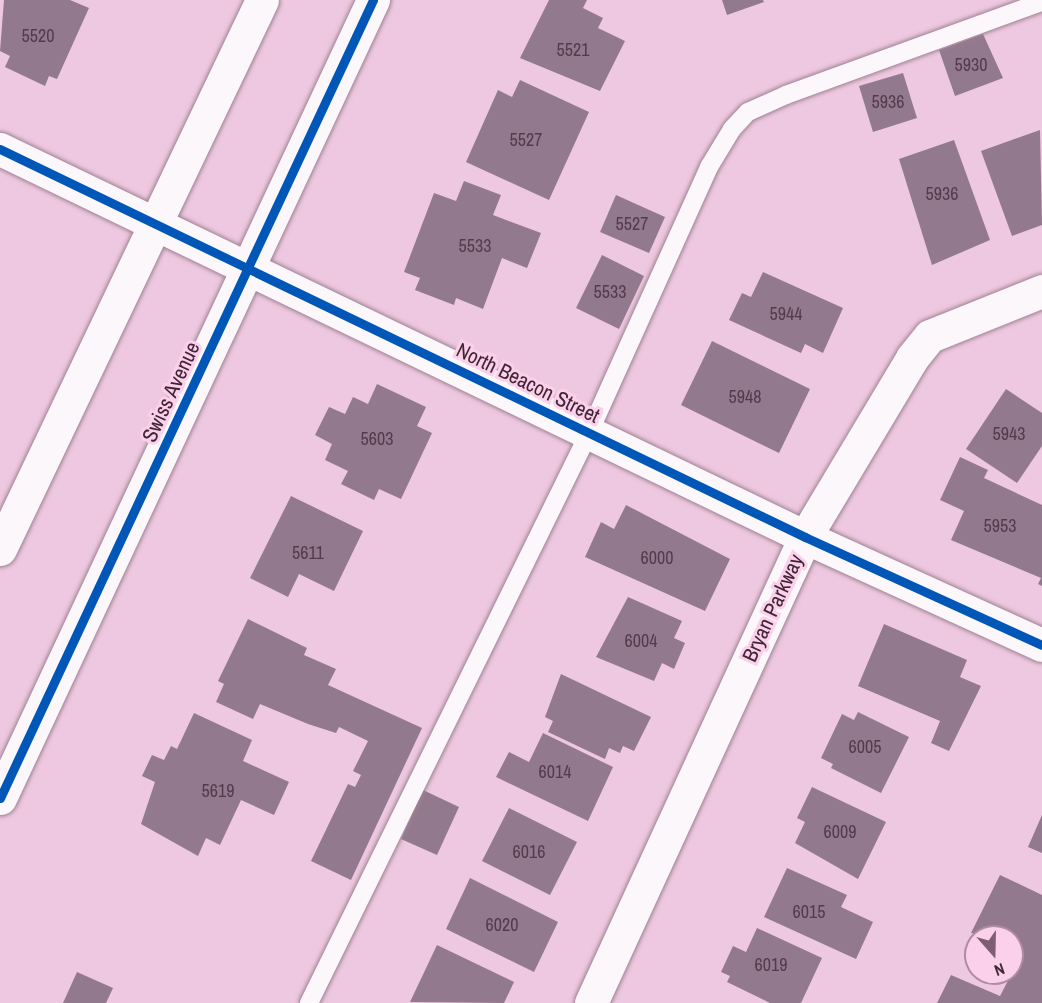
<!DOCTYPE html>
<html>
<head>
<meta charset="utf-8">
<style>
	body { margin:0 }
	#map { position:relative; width:1042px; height:1003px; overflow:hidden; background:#eec8e0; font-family:"Archivo Narrow",sans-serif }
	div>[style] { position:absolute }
	.building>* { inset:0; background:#93798e }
	.roads { filter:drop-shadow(0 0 2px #9e8294) drop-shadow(0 0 2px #9e8294) }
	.lane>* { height:18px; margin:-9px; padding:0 9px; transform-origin:9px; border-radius:9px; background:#fcf7fa }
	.street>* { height:33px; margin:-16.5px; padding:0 16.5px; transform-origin:16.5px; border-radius:16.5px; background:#fcf7fa }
	.secondary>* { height:33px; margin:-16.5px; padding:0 16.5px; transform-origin:16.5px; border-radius:16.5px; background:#fcf7fa }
	.cycleway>* { height:9px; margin:-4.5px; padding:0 4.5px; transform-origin:4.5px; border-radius:4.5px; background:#0057b8 }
	span { translate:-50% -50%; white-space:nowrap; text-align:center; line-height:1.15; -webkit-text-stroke:6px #fbd0ea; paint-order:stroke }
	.number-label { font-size:18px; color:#553a4c }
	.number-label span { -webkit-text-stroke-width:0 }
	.street-label { font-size:21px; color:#402536 }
	.north { position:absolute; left:964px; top:925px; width:60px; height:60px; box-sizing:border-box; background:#fbd0ea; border:2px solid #b08ca2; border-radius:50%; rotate:160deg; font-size:16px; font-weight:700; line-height:24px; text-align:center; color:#402536 }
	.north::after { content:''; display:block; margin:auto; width:21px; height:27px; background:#7d5e72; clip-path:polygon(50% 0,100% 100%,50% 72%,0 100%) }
</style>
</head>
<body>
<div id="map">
	<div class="building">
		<i style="clip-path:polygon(4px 0,70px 0,89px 8px,57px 79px,49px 76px,45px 86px,5px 67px,10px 56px,0 51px)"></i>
		<i style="clip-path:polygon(549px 0,587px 0,583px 8px,603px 18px,598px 28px,625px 41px,600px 91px,520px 58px)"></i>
		<i style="clip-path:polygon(722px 0,763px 0,764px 2px,727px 15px)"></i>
		<i style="clip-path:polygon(983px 34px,1003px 78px,955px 96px,939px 50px)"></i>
		<i style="clip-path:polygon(903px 73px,917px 118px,873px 132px,859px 86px)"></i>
		<i style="clip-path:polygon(520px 80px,589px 112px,549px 200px,466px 162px,498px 90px,512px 97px)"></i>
		<i style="clip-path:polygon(1040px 130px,1042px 225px,1012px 236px,981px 151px)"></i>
		<i style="clip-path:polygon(954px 140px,990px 240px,932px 265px,899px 159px)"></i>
		<i style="clip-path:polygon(464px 181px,501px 195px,493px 215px,541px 233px,527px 268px,502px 258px,483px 309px,456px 298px,454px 305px,415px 290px,420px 278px,404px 272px,434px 193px,456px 201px)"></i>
		<i style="clip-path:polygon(616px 195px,665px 217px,649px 253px,600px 232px)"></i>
		<i style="clip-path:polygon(602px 255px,644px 276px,619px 329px,576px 308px)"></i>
		<i style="clip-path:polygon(763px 272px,843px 308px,823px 353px,805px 344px,801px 353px,729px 320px,742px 293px,751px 297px)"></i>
		<i style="clip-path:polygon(712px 341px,810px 389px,779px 453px,681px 405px)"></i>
		<i style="clip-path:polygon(377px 384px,426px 407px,417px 426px,432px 433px,401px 499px,379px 489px,374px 500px,341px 484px,348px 471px,325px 460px,332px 444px,315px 435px,329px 407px,345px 414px,353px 397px,368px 404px)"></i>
		<i style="clip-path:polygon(1006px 389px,1042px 413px,1042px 446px,1017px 483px,966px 449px)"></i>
		<i style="clip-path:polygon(960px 457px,988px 470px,984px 478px,1042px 505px,1042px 586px,1038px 584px,1041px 578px,951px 540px,964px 511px,940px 500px)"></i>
		<i style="clip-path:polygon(291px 496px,363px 531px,334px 591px,299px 574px,288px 597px,250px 578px)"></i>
		<i style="clip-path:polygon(626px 505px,730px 559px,705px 611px,585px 557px,601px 522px,614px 529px)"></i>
		<i style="clip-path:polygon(628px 597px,682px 621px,674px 638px,685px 643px,674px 669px,662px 663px,654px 681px,596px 657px)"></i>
		<i style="clip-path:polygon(248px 619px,307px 648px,304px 655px,336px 669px,328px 685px,422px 728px,351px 880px,311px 861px,348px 784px,355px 787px,361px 775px,353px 771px,368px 741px,339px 727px,336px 733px,308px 724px,260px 704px,253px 719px,216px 702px,224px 684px,218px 681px)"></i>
		<i style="clip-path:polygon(884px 624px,967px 660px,960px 677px,981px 686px,949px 751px,931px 743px,940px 721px,858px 686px)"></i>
		<i style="clip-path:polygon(561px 674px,651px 717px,634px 751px,623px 746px,620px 753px,609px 748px,605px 759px,548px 732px,553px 721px,545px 717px)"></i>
		<i style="clip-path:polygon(858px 712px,909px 737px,881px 793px,831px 768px,833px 764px,821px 758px,842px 714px,854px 720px)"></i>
		<i style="clip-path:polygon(194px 713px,252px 740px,243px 761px,289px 782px,274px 815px,241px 800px,220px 845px,206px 838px,198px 856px,141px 824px,155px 782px,142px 776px,152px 755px,164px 760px,171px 746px,177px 749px)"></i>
		<i style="clip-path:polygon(543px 733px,613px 767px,588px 821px,496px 777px,509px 752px,529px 762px)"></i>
		<i style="clip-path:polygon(812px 787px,886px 822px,858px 879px,795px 843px,805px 822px,797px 818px)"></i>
		<i style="clip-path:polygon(423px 790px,459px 807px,437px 855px,401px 839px)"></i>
		<i style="clip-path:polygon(509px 808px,577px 842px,550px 895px,482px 861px)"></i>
		<i style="clip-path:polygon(1042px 815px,1042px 853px,1028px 847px)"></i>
		<i style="clip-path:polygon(787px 868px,847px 895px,841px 907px,873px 922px,856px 959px,764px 917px)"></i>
		<i style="clip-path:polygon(1000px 875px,1042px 895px,1042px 1003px,937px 1003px,951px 975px,1000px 996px,1012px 973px,1020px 956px,1012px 952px,1012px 937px,971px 933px)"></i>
		<i style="clip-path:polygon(470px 878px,558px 922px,534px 972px,446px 929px)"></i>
		<i style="clip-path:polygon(757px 928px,822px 958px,801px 1003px,770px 1003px,727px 982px,730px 976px,721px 972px,733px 946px,746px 952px)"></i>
		<i style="clip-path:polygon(437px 945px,514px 982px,504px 1003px,410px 1002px)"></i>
		<i style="clip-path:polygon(77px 972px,113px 988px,106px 1003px,63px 1003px)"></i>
	</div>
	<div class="roads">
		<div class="lane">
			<i style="left:309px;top:1003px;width:635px;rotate:-63.84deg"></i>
			<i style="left:589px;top:433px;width:292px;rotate:-65.7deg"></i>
			<i style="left:709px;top:167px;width:44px;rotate:-58.8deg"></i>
			<i style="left:732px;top:129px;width:23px;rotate:-47deg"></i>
			<i style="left:748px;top:112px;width:42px;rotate:-24.1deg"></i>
			<i style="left:786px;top:95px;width:272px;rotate:-20deg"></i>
		</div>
		<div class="street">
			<i style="left:591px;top:1003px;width:513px;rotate:-65.33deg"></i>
			<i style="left:805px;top:537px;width:209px;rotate:-59.1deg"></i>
			<i style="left:912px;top:358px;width:28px;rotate:-51deg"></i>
			<i style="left:930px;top:336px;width:121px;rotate:-21.9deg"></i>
		</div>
		<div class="secondary">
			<i style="left:0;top:149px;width:894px;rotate:25.73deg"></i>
			<i style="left:805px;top:537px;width:260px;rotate:24.5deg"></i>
			<i style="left:0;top:549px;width:608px;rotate:-64.49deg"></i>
			<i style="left:0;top:798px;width:881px;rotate:-64.95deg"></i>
		</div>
	</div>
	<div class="cycleway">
		<i style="left:0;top:149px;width:894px;rotate:25.73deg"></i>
		<i style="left:805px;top:537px;width:260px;rotate:24.5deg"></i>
		<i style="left:0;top:798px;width:881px;rotate:-64.95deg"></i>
	</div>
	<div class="number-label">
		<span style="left:38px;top:36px">5520</span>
		<span style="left:573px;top:50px">5521</span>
		<span style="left:971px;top:65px">5930</span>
		<span style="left:888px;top:102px">5936</span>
		<span style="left:526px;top:140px">5527</span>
		<span style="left:942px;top:194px">5936</span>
		<span style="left:632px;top:224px">5527</span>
		<span style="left:475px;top:246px">5533</span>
		<span style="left:610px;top:292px">5533</span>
		<span style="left:786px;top:314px">5944</span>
		<span style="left:745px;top:397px">5948</span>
		<span style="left:1009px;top:434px">5943</span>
		<span style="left:377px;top:439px">5603</span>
		<span style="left:1000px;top:526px">5953</span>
		<span style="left:308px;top:553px">5611</span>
		<span style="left:657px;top:558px">6000</span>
		<span style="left:641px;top:641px">6004</span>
		<span style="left:865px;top:747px">6005</span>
		<span style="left:555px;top:772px">6014</span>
		<span style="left:218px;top:791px">5619</span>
		<span style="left:840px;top:832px">6009</span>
		<span style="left:529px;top:852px">6016</span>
		<span style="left:809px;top:912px">6015</span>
		<span style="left:502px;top:925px">6020</span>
		<span style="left:771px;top:965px">6019</span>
	</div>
	<div class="street-label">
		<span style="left:528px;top:383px;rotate:26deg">North Beacon Street</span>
		<span style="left:171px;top:392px;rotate:-65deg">Swiss Avenue</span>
		<span style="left:773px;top:608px;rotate:-65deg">Bryan Parkway</span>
	</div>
	<div class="north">N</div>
</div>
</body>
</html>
